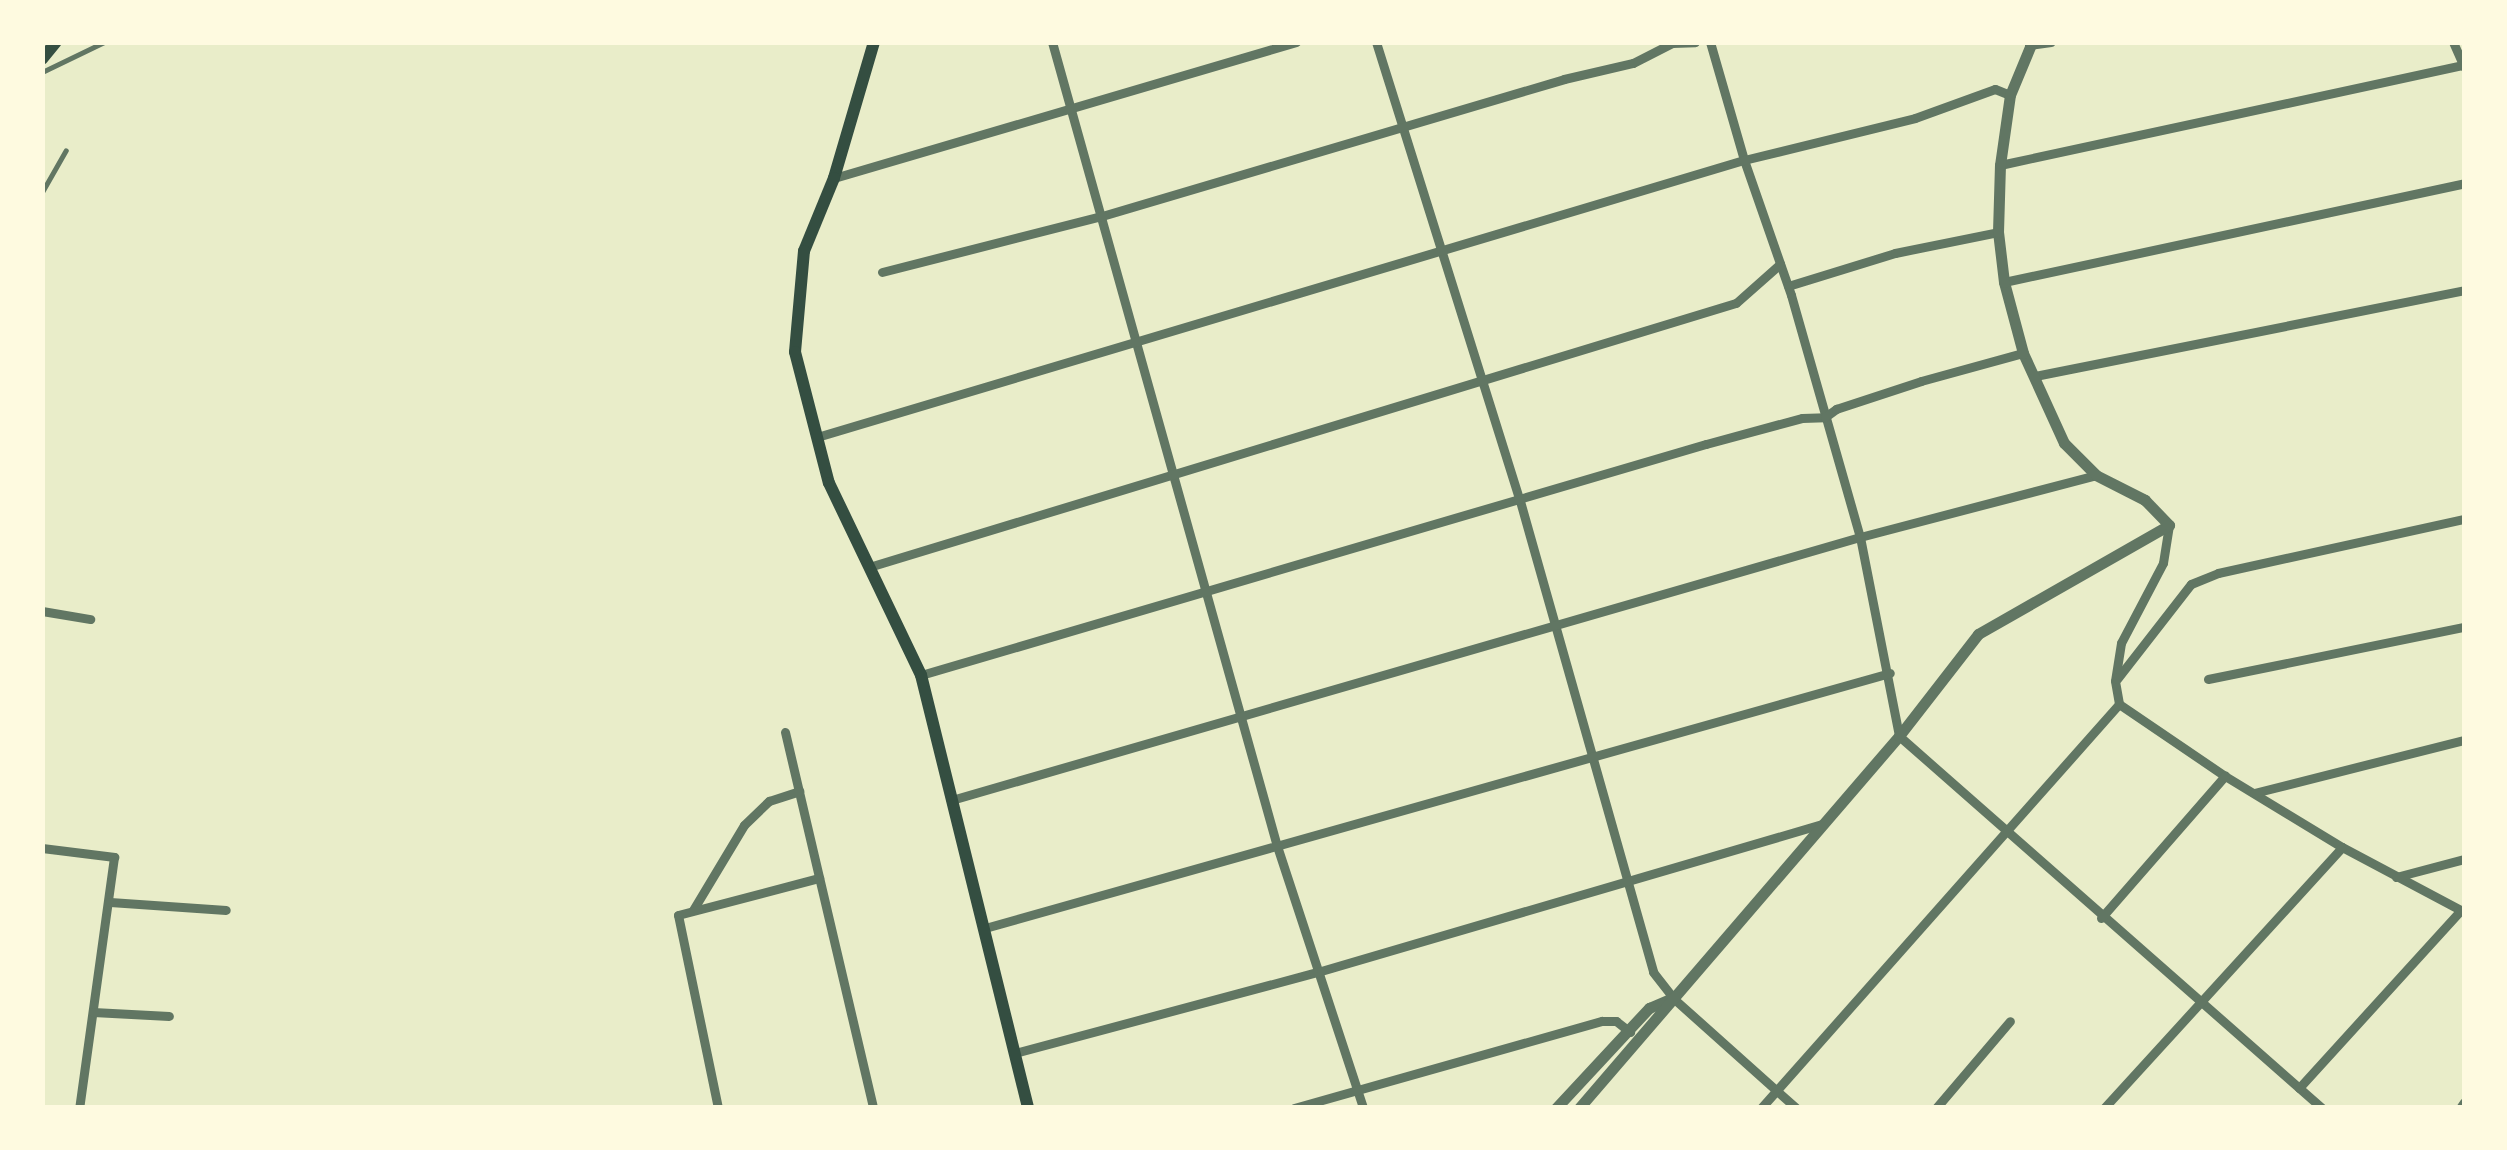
<!DOCTYPE html>
<html>
<head>
<meta charset="utf-8">
<style>
	body { margin:0 }
	#map { position:relative; width:2507px; height:1150px; overflow:hidden; background:#e9edc9; font-family:Jost,sans-serif }
	div>[style] { position:absolute }
	.service>* { height:5px; margin:-2.5px; padding:0 2.5px; transform-origin:2.5px; border-radius:2.5px; background:#617663 }
	.minor>* { height:9px; margin:-4.5px; padding:0 4.5px; transform-origin:4.5px; border-radius:4.5px; background:#617663 }
	.tertiary>* { height:11px; margin:-5.5px; padding:0 5.5px; transform-origin:5.5px; border-radius:5.5px; background:#617663 }
	.secondary>* { height:12px; margin:-6px; padding:0 6px; transform-origin:6px; border-radius:6px; background:#344e41 }
	span { translate:-50% -50%; white-space:nowrap; text-align:center; line-height:1.15; -webkit-text-stroke:10px #fefae0; paint-order:stroke }
	.frame { position:absolute; inset:0; border:45px solid #fefae0; pointer-events:none }
</style>
</head>
<body>
<div id="map">
	<div class="service">
		<i style="left:42px;top:72px;width:69px;rotate:-25.8deg"></i>
		<i style="left:42px;top:192px;width:48px;rotate:-60.3deg"></i>
	</div>
	<div class="minor">
		<i style="left:1052px;top:42px;width:835px;rotate:74.37deg"></i>
		<i style="left:1277px;top:846px;width:276px;rotate:71.8deg"></i>
		<i style="left:1376px;top:42px;width:481px;rotate:72.6deg"></i>
		<i style="left:1520px;top:501px;width:489px;rotate:74.2deg"></i>
		<i style="left:1653px;top:972px;width:33px;rotate:52deg"></i>
		<i style="left:1673px;top:998px;width:165px;rotate:41.8deg"></i>
		<i style="left:1710px;top:42px;width:123px;rotate:73.9deg"></i>
		<i style="left:1744px;top:160px;width:143px;rotate:70.8deg"></i>
		<i style="left:1791px;top:295px;width:252px;rotate:74.1deg"></i>
		<i style="left:1860px;top:537px;width:203px;rotate:78.9deg"></i>
		<i style="left:1899px;top:736px;width:563px;rotate:41.33deg"></i>
		<i style="left:2453px;top:42px;width:27px;rotate:66deg"></i>
		<i style="left:2029px;top:45px;width:22px;rotate:-8deg"></i>
		<i style="left:2000px;top:165px;width:475px;rotate:-12.2deg"></i>
		<i style="left:834px;top:178px;width:482px;rotate:-16.4deg"></i>
		<i style="left:882px;top:272px;width:227px;rotate:-14.3deg"></i>
		<i style="left:1102px;top:216px;width:482px;rotate:-16.5deg"></i>
		<i style="left:1564px;top:79px;width:71px;rotate:-13.1deg"></i>
		<i style="left:1633px;top:63px;width:44px;rotate:-27.1deg"></i>
		<i style="left:1672px;top:43px;width:23px;rotate:-2deg"></i>
		<i style="left:2004px;top:282px;width:471px;rotate:-12.1deg"></i>
		<i style="left:1788px;top:286px;width:112px;rotate:-17.1deg"></i>
		<i style="left:1895px;top:253px;width:105px;rotate:-11.5deg"></i>
		<i style="left:2035px;top:376px;width:438px;rotate:-11.3deg"></i>
		<i style="left:817px;top:437px;width:968px;rotate:-16.64deg"></i>
		<i style="left:1744px;top:160px;width:176px;rotate:-13.8deg"></i>
		<i style="left:1915px;top:118px;width:85px;rotate:-19.9deg"></i>
		<i style="left:1995px;top:89px;width:16px;rotate:22deg"></i>
		<i style="left:2169px;top:525px;width:38px;rotate:99deg"></i>
		<i style="left:2163px;top:563px;width:90px;rotate:117.7deg"></i>
		<i style="left:2121px;top:643px;width:38px;rotate:99deg"></i>
		<i style="left:2115px;top:681px;width:23px;rotate:80deg"></i>
		<i style="left:2119px;top:704px;width:128px;rotate:34.2deg"></i>
		<i style="left:2225px;top:776px;width:137px;rotate:31.3deg"></i>
		<i style="left:2342px;top:847px;width:138px;rotate:28deg"></i>
		<i style="left:869px;top:567px;width:906px;rotate:-16.94deg"></i>
		<i style="left:1736px;top:303px;width:59px;rotate:-41.6deg"></i>
		<i style="left:42px;top:611px;width:49px;rotate:9.5deg"></i>
		<i style="left:921px;top:675px;width:818px;rotate:-16.4deg"></i>
		<i style="left:1706px;top:444px;width:99px;rotate:-15.2deg"></i>
		<i style="left:1802px;top:418px;width:23px;rotate:-2deg"></i>
		<i style="left:1825px;top:417px;width:14px;rotate:-36deg"></i>
		<i style="left:1836px;top:409px;width:89px;rotate:-18.2deg"></i>
		<i style="left:1921px;top:381px;width:106px;rotate:-15.4deg"></i>
		<i style="left:2117px;top:679px;width:120px;rotate:-52.1deg"></i>
		<i style="left:2191px;top:584px;width:29px;rotate:-22deg"></i>
		<i style="left:2218px;top:573px;width:252px;rotate:-12.4deg"></i>
		<i style="left:2208px;top:679px;width:261px;rotate:-11.5deg"></i>
		<i style="left:785px;top:732px;width:386px;rotate:76.8deg"></i>
		<i style="left:2254px;top:793px;width:217px;rotate:-14.2deg"></i>
		<i style="left:955px;top:799px;width:942px;rotate:-16.15deg"></i>
		<i style="left:1860px;top:537px;width:244px;rotate:-14.7deg"></i>
		<i style="left:42px;top:848px;width:73px;rotate:7.1deg"></i>
		<i style="left:114px;top:857px;width:253px;rotate:97.9deg"></i>
		<i style="left:2396px;top:877px;width:70px;rotate:-14.8deg"></i>
		<i style="left:110px;top:902px;width:116px;rotate:3.9deg"></i>
		<i style="left:693px;top:910px;width:99px;rotate:-59deg"></i>
		<i style="left:744px;top:825px;width:35px;rotate:-44deg"></i>
		<i style="left:769px;top:801px;width:32px;rotate:-18deg"></i>
		<i style="left:2101px;top:918px;width:189px;rotate:-48.9deg"></i>
		<i style="left:985px;top:928px;width:940px;rotate:-15.74deg"></i>
		<i style="left:93px;top:1012px;width:76px;rotate:3deg"></i>
		<i style="left:1015px;top:1053px;width:317px;rotate:-15deg"></i>
		<i style="left:1321px;top:971px;width:522px;rotate:-16.35deg"></i>
		<i style="left:2299px;top:1088px;width:239px;rotate:-47.7deg"></i>
		<i style="left:718px;top:1108px;width:197px;rotate:-101.7deg"></i>
		<i style="left:678px;top:915px;width:146px;rotate:-14.7deg"></i>
		<i style="left:1294px;top:1108px;width:320px;rotate:-15.8deg"></i>
		<i style="left:1602px;top:1021px;width:14px"></i>
		<i style="left:1616px;top:1021px;width:18px;rotate:38deg"></i>
		<i style="left:1761px;top:1108px;width:540px;rotate:-48.45deg"></i>
		<i style="left:1936px;top:1108px;width:114px;rotate:-49.6deg"></i>
		<i style="left:2104px;top:1108px;width:353px;rotate:-47.6deg"></i>
		<i style="left:2460px;top:1108px;width:7px;rotate:-56deg"></i>
	</div>
	<div class="tertiary">
		<i style="left:1556px;top:1108px;width:137px;rotate:-47.1deg"></i>
		<i style="left:1649px;top:1008px;width:26px;rotate:-23deg"></i>
		<i style="left:1579px;top:1108px;width:491px;rotate:-49.3deg"></i>
		<i style="left:1899px;top:736px;width:129px;rotate:-52.2deg"></i>
		<i style="left:1978px;top:634px;width:220px;rotate:-29.7deg"></i>
		<i style="left:2169px;top:525px;width:35px;rotate:-134deg"></i>
		<i style="left:2145px;top:500px;width:55px;rotate:-153deg"></i>
		<i style="left:2096px;top:475px;width:45px;rotate:-135deg"></i>
		<i style="left:2064px;top:443px;width:99px;rotate:-114.5deg"></i>
		<i style="left:2023px;top:353px;width:73px;rotate:-105deg"></i>
		<i style="left:2004px;top:282px;width:50px;rotate:-96.8deg"></i>
		<i style="left:1998px;top:232px;width:67px;rotate:-88.3deg"></i>
		<i style="left:2000px;top:165px;width:71px;rotate:-81.9deg"></i>
		<i style="left:2010px;top:95px;width:57px;rotate:-67.5deg"></i>
	</div>
	<div class="secondary">
		<i style="left:874px;top:42px;width:142px;rotate:106.4deg"></i>
		<i style="left:834px;top:178px;width:79px;rotate:112.3deg"></i>
		<i style="left:804px;top:251px;width:101px;rotate:95.1deg"></i>
		<i style="left:795px;top:352px;width:135px;rotate:75.5deg"></i>
		<i style="left:829px;top:483px;width:213px;rotate:64.4deg"></i>
		<i style="left:921px;top:675px;width:446px;rotate:76.1deg"></i>
		<i style="left:42px;top:59px;width:22px;rotate:-51deg"></i>
	</div>
	<div class="frame"></div>
</div>
</body>
</html>
